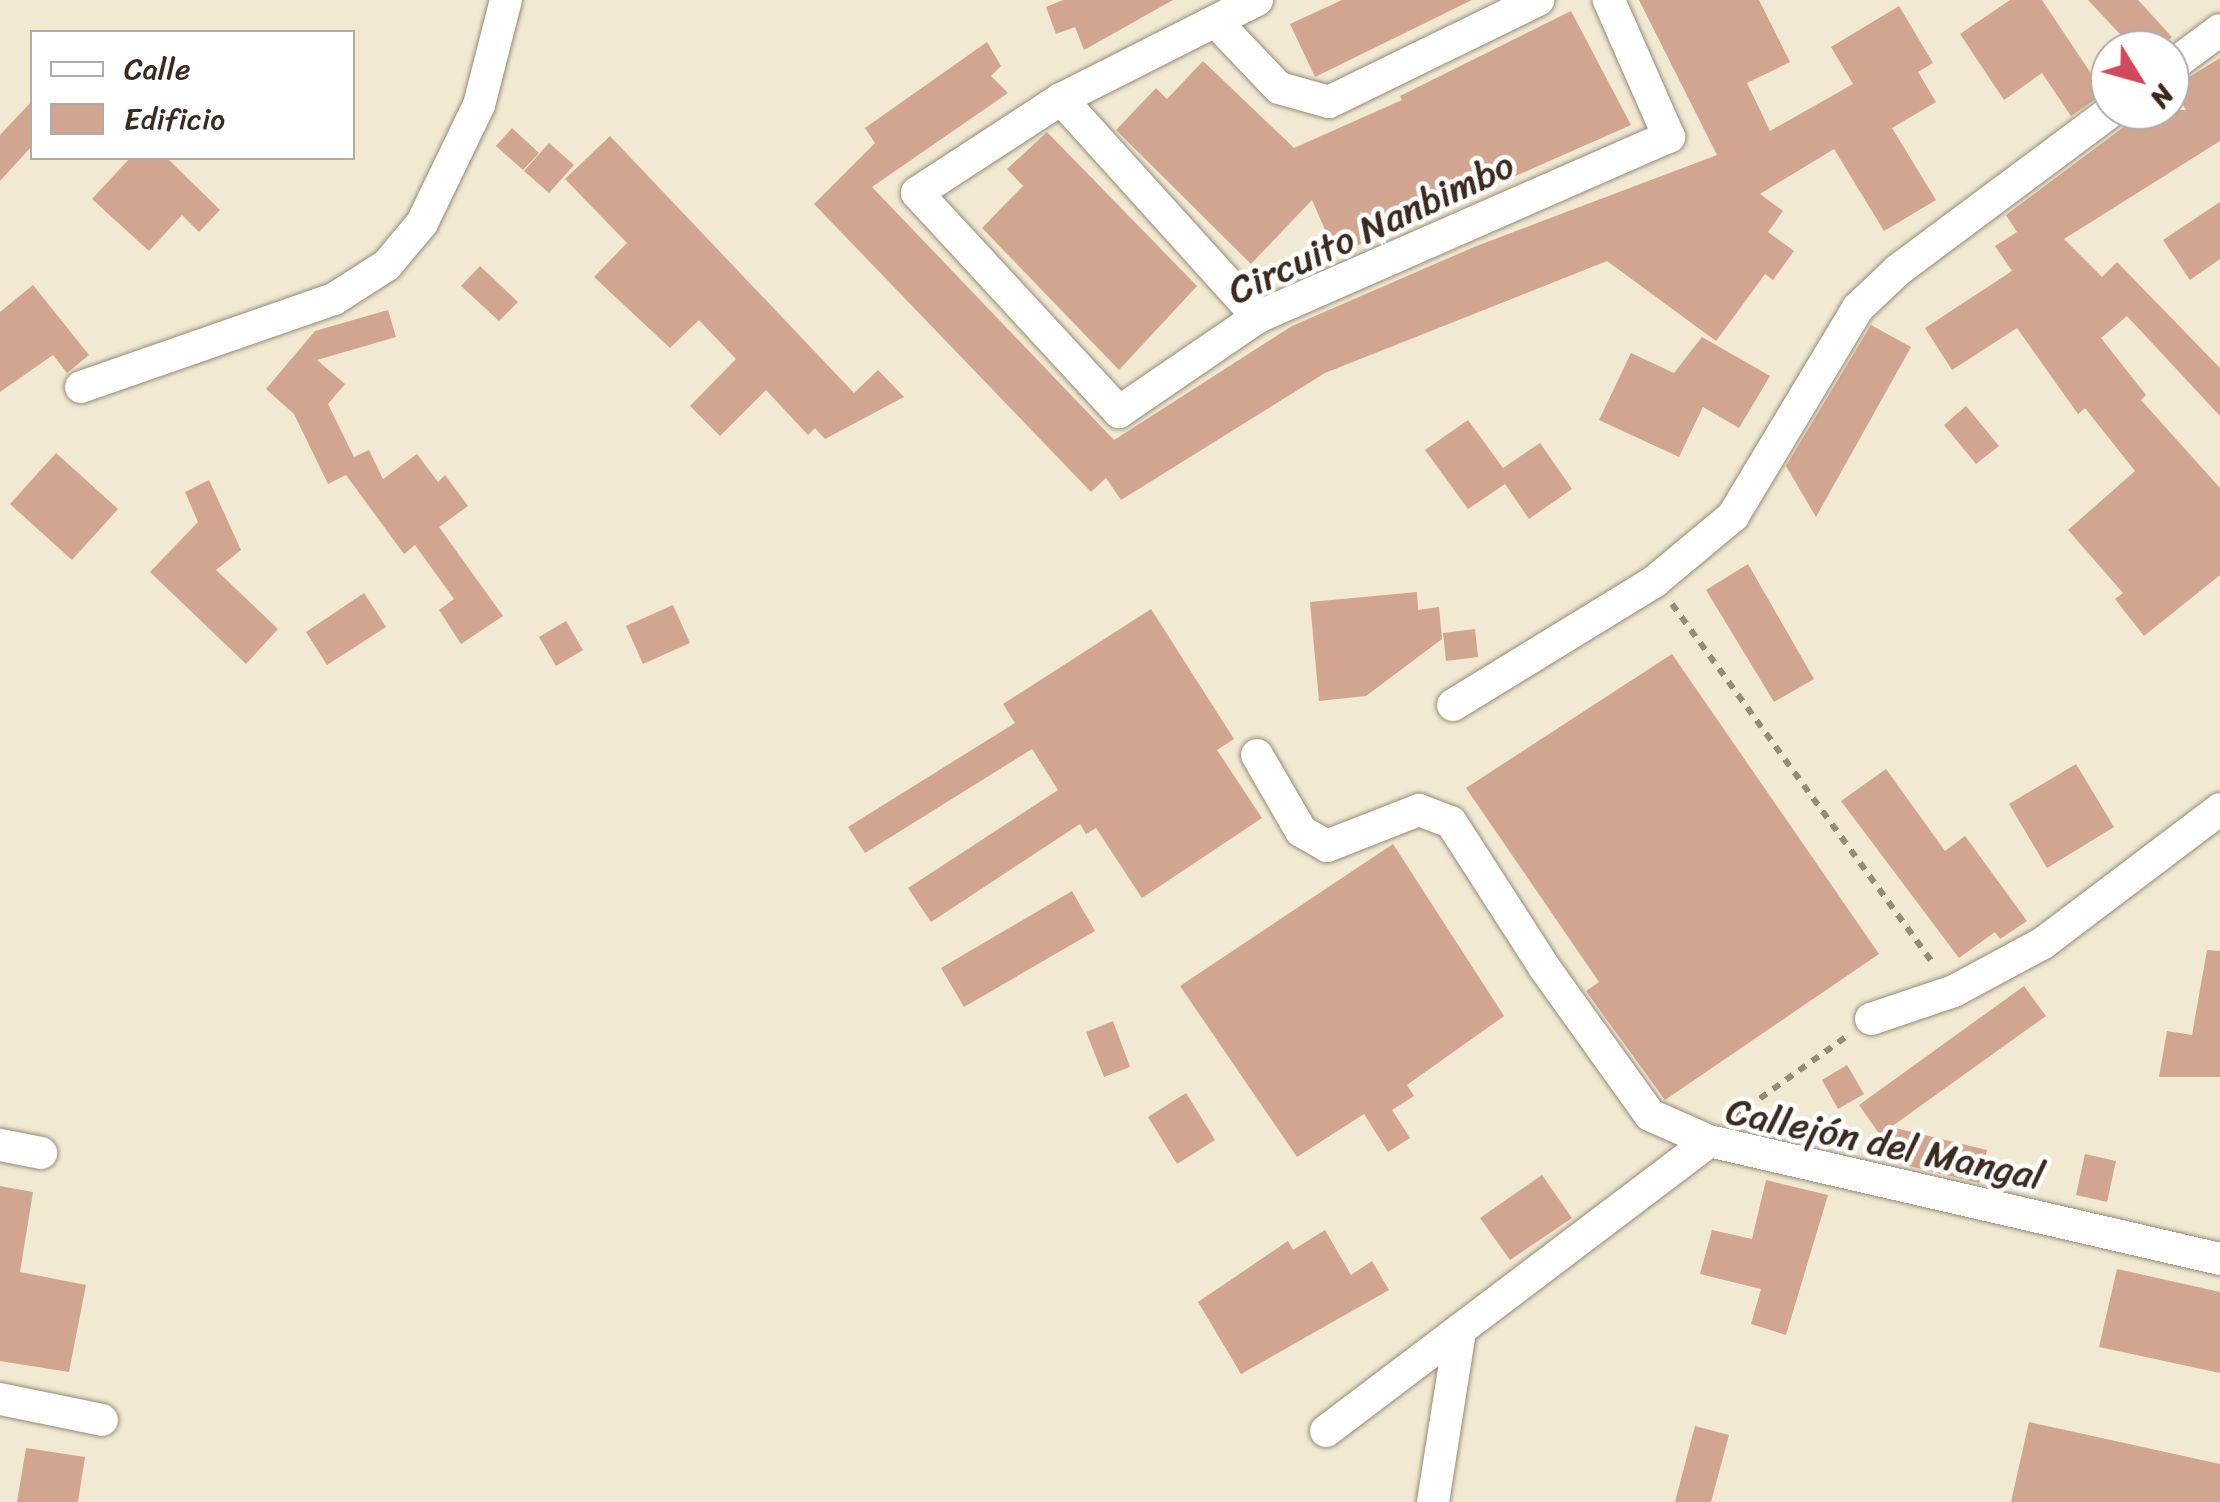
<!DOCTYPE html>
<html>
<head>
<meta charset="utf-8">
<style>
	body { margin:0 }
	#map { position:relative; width:2220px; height:1502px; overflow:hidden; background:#f1e9d1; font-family:Sriracha,sans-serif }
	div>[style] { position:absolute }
	.building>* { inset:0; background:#d1a58f }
	.path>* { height:6px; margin-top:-3px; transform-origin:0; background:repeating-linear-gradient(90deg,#968a78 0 8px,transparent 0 16px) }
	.roads { filter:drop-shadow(0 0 2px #968a78) drop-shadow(0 0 2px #968a78) }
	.street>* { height:32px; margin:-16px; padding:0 16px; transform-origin:16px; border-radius:16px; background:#fff }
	span { translate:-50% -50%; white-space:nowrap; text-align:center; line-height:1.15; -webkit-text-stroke:9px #fff; paint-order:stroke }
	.street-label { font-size:38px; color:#3b2a1e }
	.legend { position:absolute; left:30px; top:30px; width:325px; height:130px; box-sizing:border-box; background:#fff; border:2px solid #b1aaa5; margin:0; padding:12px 18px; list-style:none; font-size:30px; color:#3b2a1e }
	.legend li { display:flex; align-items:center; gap:20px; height:50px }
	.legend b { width:50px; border:2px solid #b1aaa5 }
	.north { position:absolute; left:2090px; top:30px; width:100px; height:100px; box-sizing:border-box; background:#fff; border:2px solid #b1aaa5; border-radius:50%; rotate:127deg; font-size:28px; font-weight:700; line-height:40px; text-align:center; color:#3b2a1e }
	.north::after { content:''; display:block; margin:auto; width:35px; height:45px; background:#d1495b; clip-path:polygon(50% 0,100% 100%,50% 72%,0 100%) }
</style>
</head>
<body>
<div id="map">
	<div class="building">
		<i style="clip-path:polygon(1063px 0,1173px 0,1084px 50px,1075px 27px,1056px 34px,1046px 7px)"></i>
		<i style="clip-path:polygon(1342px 0,1472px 0,1315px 77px,1290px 24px)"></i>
		<i style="clip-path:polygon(1639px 0,1759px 0,1790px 62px,1747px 83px,1770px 131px,1853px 84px,1831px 47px,1899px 6px,1933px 63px,1918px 72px,1936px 102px,1892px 128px,1936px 200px,1884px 231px,1834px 149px,1760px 194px,1783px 211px,1768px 232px,1794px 251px,1773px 280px,1765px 274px,1716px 341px,1607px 261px,1325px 373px,1121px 500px,1106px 478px,1091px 492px,814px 204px,875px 143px,865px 128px,987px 42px,1001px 66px,991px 76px,1008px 93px,872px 187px,1114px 440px,1292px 326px,1474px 247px,1717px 155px)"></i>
		<i style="clip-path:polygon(2010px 0,2042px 0,2104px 93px,2071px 116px,2042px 73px,2004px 100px,1960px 34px)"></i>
		<i style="clip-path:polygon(2088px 0,2138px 0,2172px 37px,2158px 50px,2135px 50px)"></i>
		<i style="clip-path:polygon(1571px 11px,1631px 125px,1336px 255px,1312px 200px,1251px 264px,1116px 130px,1156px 88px,1167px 99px,1203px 61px,1294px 148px,1402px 100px,1400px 96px)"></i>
		<i style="clip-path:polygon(2220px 58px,2220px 141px,2064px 239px,2102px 277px,2117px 262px,2220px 368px,2220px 416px,2127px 316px,2101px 338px,2146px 395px,2141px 400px,2220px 488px,2220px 575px,2144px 636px,2115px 599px,2123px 593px,2068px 530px,2135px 471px,2085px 408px,2078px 414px,2017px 328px,1952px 370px,1925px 328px,2012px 271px,1995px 246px,2017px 232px,2006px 215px,2125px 126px,2133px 110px,2186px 110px,2173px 87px)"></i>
		<i style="clip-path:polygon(32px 101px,32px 146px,0 181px,0 135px)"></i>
		<i style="clip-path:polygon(512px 128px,539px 153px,523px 170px,496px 146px)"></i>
		<i style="clip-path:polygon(1047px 132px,1197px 286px,1119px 370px,982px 228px,1023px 186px,1007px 169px)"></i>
		<i style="clip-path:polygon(610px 136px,854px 393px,878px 370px,904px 397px,825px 439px,815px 428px,808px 435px,766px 390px,720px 436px,690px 406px,736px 359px,699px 320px,670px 348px,594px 277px,627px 243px,565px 179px)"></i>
		<i style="clip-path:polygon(549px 143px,574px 165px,549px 193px,524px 171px)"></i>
		<i style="clip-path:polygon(130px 158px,167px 158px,220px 210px,199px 232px,182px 215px,149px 251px,92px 199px)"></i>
		<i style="clip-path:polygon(2220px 202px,2220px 259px,2190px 280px,2163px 240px)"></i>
		<i style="clip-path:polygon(480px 266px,518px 302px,499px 321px,461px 286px)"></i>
		<i style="clip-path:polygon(33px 285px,89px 355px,67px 373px,53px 355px,0 392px,0 312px)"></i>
		<i style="clip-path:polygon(388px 310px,396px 337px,317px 360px,345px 384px,328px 404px,354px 457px,369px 450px,383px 479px,417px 454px,438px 482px,445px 475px,468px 506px,439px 527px,503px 616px,461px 644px,439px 610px,454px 599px,415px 545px,404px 554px,346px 475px,328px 484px,294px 414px,266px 389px,315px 331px)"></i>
		<i style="clip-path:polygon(1871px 325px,1911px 347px,1816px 517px,1786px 466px)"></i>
		<i style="clip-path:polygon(1702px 337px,1770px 376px,1739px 428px,1703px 407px,1679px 457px,1599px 420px,1631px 353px,1674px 373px)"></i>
		<i style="clip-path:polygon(1966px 406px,1999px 446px,1976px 464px,1944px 425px)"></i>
		<i style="clip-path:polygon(1468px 420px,1503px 468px,1540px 443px,1572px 489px,1529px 519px,1505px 484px,1468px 509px,1425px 450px)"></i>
		<i style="clip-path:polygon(56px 453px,118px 509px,72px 560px,10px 504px)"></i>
		<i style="clip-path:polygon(209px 480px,241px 550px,216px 570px,278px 629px,246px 664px,150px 572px,198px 522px,185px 492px)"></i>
		<i style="clip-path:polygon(1748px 564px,1814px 679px,1774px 702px,1706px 590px)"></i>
		<i style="clip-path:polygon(1417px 592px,1418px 610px,1439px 607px,1442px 639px,1366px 696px,1319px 701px,1310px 602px)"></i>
		<i style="clip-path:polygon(364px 593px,386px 627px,327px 665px,306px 632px)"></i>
		<i style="clip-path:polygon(673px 605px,690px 643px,643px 664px,626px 626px)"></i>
		<i style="clip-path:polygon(1151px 609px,1234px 739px,1217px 750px,1262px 818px,1142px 898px,1096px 828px,1086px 834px,1080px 824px,931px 922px,908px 888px,1058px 790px,1032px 749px,865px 853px,848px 827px,1015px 723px,1003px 704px)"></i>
		<i style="clip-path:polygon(566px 621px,583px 650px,556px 666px,539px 637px)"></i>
		<i style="clip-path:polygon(1475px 629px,1478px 657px,1446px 661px,1443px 633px)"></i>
		<i style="clip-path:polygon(1672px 654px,1879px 954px,1665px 1100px,1586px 991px,1599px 982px,1466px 788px)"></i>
		<i style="clip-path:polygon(2076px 764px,2114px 827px,2047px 868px,2009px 804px)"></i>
		<i style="clip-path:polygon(1886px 769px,1945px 851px,1965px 836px,2027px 921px,2000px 939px,1995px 932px,1959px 958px,1841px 801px)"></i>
		<i style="clip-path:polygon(1393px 844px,1504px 1016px,1407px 1085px,1414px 1096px,1392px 1110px,1410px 1138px,1388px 1152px,1364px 1114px,1297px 1157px,1180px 986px)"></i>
		<i style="clip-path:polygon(1072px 891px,1095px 931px,964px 1007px,941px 968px)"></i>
		<i style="clip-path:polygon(2207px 950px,2220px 951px,2220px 1077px,2159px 1077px,2167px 1031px,2192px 1035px)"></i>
		<i style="clip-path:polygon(2024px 986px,2046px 1016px,1891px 1127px,1987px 1150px,1979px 1183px,1888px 1161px,1890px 1149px,1859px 1105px)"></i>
		<i style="clip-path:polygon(1113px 1021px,1130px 1067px,1104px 1077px,1086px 1032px)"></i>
		<i style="clip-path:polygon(1847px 1065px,1864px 1094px,1838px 1109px,1822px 1080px)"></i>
		<i style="clip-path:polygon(1186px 1093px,1215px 1140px,1177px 1164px,1148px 1117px)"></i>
		<i style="clip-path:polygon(2085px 1154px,2116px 1161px,2107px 1202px,2076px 1195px)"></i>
		<i style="clip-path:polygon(1542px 1175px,1572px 1218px,1510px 1260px,1480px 1218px)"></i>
		<i style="clip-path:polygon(1766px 1180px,1828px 1195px,1786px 1335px,1751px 1324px,1761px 1289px,1700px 1274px,1712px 1230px,1752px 1239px)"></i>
		<i style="clip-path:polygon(0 1186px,33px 1192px,20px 1272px,86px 1285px,69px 1372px,0 1361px)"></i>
		<i style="clip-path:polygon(1325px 1230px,1351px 1275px,1372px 1261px,1389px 1290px,1241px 1374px,1198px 1302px,1288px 1241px,1293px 1250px)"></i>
		<i style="clip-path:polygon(2117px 1269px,2220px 1292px,2220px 1373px,2099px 1347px)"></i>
		<i style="clip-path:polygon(2029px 1422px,2220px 1464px,2220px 1502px,2011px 1502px)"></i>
		<i style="clip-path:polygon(1695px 1426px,1729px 1435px,1711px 1502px,1675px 1502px)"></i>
		<i style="clip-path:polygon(26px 1448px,85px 1457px,78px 1502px,17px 1502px)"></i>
	</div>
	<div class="path">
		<i style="left:1672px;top:604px;width:447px;rotate:54deg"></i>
		<i style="left:1734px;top:1117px;width:143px;rotate:-35.6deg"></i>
	</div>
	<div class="roads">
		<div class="street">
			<i style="left:1257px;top:0;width:220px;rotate:153.2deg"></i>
			<i style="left:1061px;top:99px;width:172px;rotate:146.9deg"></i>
			<i style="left:917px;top:193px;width:298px;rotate:47.3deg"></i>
			<i style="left:1119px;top:412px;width:168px;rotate:-34.4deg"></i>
			<i style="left:1258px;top:317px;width:449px;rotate:-23.7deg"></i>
			<i style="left:1669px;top:137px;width:150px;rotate:-113.7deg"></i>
			<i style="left:1219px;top:25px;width:87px;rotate:46.4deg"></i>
			<i style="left:1279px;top:88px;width:52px;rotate:15.6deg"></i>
			<i style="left:1329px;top:102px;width:233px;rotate:-26deg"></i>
			<i style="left:2170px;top:67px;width:62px;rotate:-36.5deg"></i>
			<i style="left:1061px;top:99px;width:294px;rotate:47.9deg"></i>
			<i style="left:81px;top:387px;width:268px;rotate:-19.2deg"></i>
			<i style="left:334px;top:299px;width:63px;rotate:-32.7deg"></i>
			<i style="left:387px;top:265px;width:55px;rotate:-50.2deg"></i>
			<i style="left:422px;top:223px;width:131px;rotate:-64.2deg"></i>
			<i style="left:479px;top:105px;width:108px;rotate:-75.6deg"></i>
			<i style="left:1453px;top:705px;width:237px;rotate:-31.5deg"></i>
			<i style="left:1655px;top:581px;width:102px;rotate:-39.8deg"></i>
			<i style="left:1733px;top:516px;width:243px;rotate:-59deg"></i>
			<i style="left:1858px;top:308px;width:55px;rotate:-43.5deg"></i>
			<i style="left:1898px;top:270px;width:268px;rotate:-36.7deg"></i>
			<i style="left:1257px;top:755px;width:88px;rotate:59.9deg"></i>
			<i style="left:1301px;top:831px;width:30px;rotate:30deg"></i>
			<i style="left:1327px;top:846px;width:99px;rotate:-21.4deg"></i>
			<i style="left:1419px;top:810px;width:34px;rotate:21deg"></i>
			<i style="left:1451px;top:822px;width:172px;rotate:57.3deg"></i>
			<i style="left:1544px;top:967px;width:182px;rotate:54.4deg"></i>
			<i style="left:1650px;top:1115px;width:64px;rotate:23.8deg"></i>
			<i style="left:1709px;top:1141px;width:524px;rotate:13deg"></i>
			<i style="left:1871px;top:1019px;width:88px;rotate:-18.6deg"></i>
			<i style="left:1954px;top:991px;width:101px;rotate:-28.3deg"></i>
			<i style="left:2043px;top:943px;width:222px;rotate:-37.1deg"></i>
			<i style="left:0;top:1145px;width:42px;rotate:11deg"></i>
			<i style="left:0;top:1399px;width:104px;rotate:11.6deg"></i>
			<i style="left:1326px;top:1431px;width:480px;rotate:-37.1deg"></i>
			<i style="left:1433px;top:1502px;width:173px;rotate:-81deg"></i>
		</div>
	</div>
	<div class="street-label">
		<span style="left:1371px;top:228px;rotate:-25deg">Circuito Nanbimbo</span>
		<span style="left:1885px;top:1144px;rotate:12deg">Callejón del Mangal</span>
	</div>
	<ul class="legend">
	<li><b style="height:12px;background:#fff"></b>Calle</li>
	<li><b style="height:28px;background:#d1a58f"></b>Edificio</li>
	</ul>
	<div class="north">N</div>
</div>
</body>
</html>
